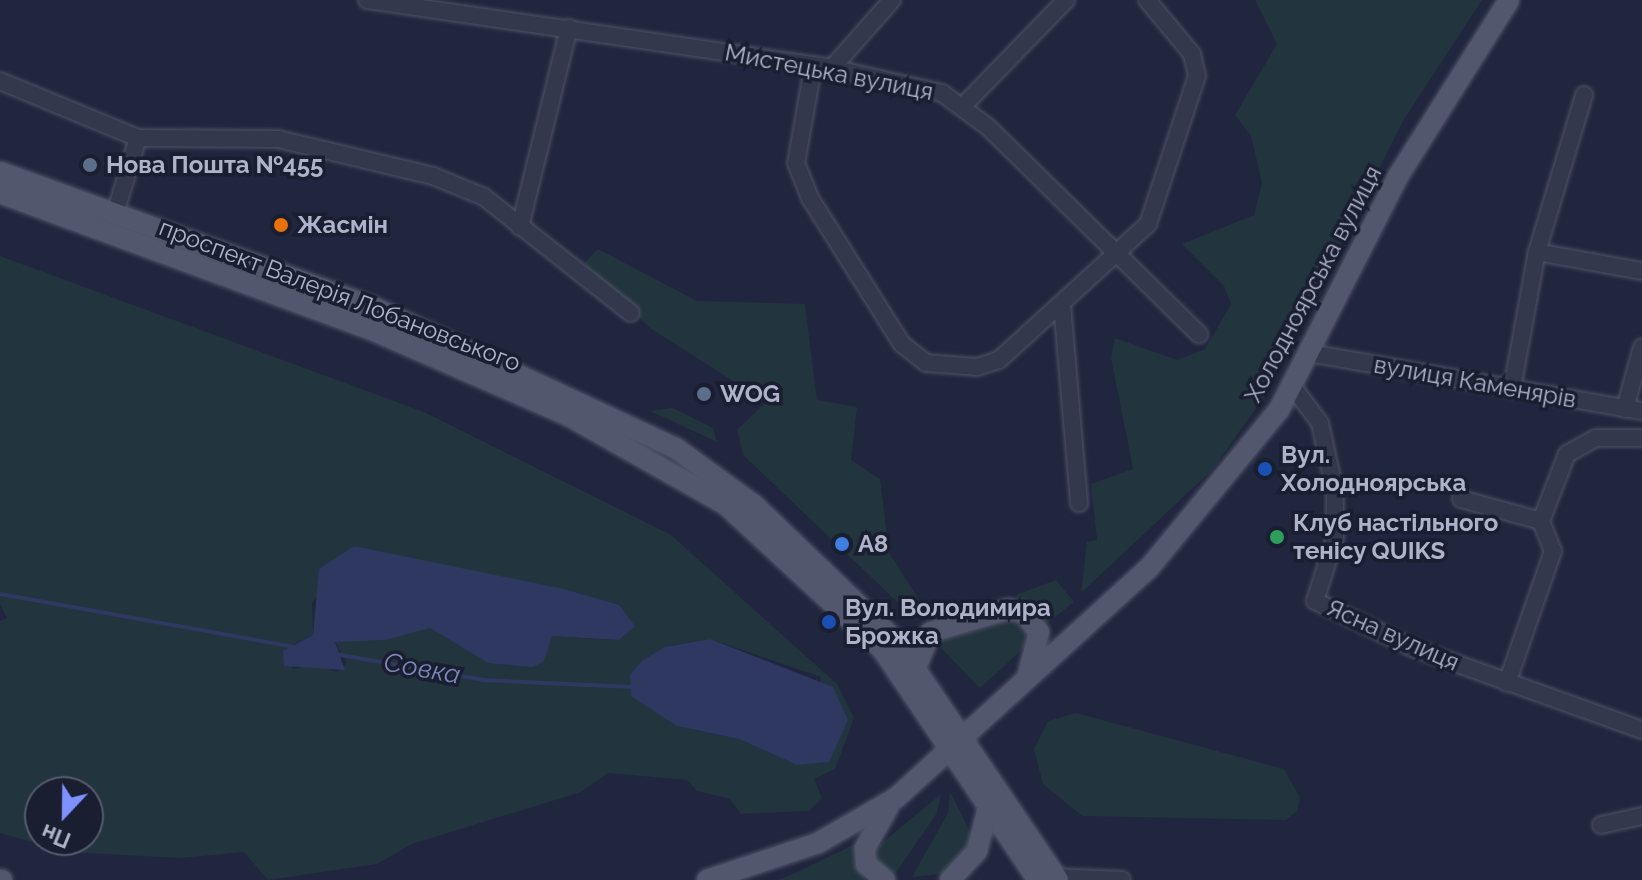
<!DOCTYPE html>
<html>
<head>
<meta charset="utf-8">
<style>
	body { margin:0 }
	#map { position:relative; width:1642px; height:880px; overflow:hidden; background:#20263d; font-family:Raleway,sans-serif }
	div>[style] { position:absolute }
	.green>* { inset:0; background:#22343e }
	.water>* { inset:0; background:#2f3861 }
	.stream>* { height:4px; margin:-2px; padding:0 2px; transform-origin:2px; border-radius:2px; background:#2f3861 }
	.roads { filter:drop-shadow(0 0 2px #4f5367) drop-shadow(0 0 2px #4f5367) }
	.minor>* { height:16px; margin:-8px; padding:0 8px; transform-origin:8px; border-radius:8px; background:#34384d }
	.major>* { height:20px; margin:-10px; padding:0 10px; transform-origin:10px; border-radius:10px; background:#52576d }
	.dots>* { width:22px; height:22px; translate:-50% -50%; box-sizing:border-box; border:4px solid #191e31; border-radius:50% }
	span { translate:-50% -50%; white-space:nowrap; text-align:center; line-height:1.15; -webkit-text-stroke:7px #191e31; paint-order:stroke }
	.street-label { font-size:24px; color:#afb3c9 }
	.poi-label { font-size:24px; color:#afb3c9; font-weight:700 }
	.left { translate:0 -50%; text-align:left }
	.water-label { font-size:26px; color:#7c87b8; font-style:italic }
	.north { position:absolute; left:24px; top:776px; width:80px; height:80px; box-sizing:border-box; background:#191e31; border:2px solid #555a6e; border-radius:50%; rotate:202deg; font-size:22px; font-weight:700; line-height:32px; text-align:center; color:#afb3c9 }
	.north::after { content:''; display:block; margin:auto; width:28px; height:36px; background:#7e91ff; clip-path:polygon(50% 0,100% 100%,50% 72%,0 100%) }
</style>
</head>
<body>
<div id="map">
	<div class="green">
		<i style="clip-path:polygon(1255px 0,1482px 0,1403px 121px,1264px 397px,1212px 470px,1081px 593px,1087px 542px,1097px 540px,1091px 484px,1133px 469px,1111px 358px,1115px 338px,1177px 360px,1205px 349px,1231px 304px,1224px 286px,1182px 244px,1254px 215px,1262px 183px,1251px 136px,1235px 115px,1277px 44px)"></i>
		<i style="clip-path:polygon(598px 249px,697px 301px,805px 304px,817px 400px,857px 407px,851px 460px,880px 479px,889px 552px,927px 613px,909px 613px,743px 455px,737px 430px,766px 402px,650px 328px,584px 263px)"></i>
		<i style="clip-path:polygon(evenodd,0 256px,424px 412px,671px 535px,837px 684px,854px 718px,835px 769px,814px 779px,822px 798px,809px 811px,741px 814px,730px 799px,697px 791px,687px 780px,608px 773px,581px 792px,412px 844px,377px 864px,268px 880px,244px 852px,181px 858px,67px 852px,0 833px,0 621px,7px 618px,0 604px,0 256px,354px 546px,619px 605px,619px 640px,552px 636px,543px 648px,488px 663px,430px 628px,335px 642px,347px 663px,337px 672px,315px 664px,293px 669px,290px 646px,313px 635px,312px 603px,354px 546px,0 256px,710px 639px,821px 677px,797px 765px,739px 739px,677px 726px,665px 647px,710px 639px,0 256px,40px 792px,88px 792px,88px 840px,40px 840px,40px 792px)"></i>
		<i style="clip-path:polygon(673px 408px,713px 428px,717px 442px,650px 411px)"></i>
		<i style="clip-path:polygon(1056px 580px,1074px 602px,1046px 624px,1016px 595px)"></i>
		<i style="clip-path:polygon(1011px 616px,1027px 623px,1025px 647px,980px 688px,938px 645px,942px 637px)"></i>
		<i style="clip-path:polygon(1076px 713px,1284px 769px,1300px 798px,1297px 811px,1286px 820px,1082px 816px,1043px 784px,1034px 749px,1048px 721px)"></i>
		<i style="clip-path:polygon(950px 791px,974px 840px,950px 873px,912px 877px,948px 813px)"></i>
		<i style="clip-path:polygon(941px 794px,937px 813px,893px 877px,873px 857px,877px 847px)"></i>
		<i style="clip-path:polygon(855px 844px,865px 880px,777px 880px,791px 875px)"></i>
	</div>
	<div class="water">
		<i style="clip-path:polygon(354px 546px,564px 589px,619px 605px,635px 626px,619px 640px,552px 636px,544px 661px,533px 667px,488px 663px,430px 628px,385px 640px,335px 642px,345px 670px,284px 666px,283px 651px,313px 635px,319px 569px)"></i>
		<i style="clip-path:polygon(710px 639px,833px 687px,848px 720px,829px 762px,797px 765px,739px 739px,677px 726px,631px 696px,630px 675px,642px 661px,665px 647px)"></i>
	</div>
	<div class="stream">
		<i style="left:0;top:594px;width:300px;rotate:10.2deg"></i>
		<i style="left:335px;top:654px;width:151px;rotate:9.9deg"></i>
		<i style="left:484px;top:680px;width:148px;rotate:2.7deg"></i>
	</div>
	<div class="roads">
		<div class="minor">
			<i style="left:367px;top:0;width:470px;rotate:8.3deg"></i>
			<i style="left:832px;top:68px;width:113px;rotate:12.8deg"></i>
			<i style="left:942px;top:93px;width:57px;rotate:36.5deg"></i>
			<i style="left:988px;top:127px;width:296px;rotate:44.5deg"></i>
			<i style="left:813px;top:67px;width:97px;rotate:100deg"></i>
			<i style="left:796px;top:163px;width:38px;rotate:68deg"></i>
			<i style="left:810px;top:198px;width:173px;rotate:57.8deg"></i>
			<i style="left:902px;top:344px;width:31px;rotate:38deg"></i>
			<i style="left:926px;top:363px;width:51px;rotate:4.5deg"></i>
			<i style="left:977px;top:367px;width:23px;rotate:-18deg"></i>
			<i style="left:999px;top:360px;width:202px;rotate:-42.4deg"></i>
			<i style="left:1148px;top:224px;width:156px;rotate:-71.7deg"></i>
			<i style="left:1197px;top:76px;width:23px;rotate:-103deg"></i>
			<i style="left:1192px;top:54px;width:70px;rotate:-129.8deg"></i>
			<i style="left:832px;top:68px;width:91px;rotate:-48.6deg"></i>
			<i style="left:0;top:81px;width:149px;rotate:22.4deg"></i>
			<i style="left:138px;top:138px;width:140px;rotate:0.4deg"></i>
			<i style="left:278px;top:139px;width:159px;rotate:13.4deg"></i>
			<i style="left:433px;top:176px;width:55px;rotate:22.4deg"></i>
			<i style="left:484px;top:197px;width:187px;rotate:38.3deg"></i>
			<i style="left:963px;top:106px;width:148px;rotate:-45.8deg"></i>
			<i style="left:115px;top:214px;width:79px;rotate:-73.2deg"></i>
			<i style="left:520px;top:227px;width:205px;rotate:-76.2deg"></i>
			<i style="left:1537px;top:252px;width:107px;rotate:10.3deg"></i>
			<i style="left:1062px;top:304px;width:200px;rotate:85.1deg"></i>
			<i style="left:1309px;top:353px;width:338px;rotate:9.9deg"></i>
			<i style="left:1293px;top:387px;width:45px;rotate:53.1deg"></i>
			<i style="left:1320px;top:423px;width:71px;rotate:77.7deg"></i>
			<i style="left:1335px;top:492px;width:46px;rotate:90deg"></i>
			<i style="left:1335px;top:538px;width:66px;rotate:107.6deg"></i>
			<i style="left:1315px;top:601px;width:109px;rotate:25.6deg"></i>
			<i style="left:1413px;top:648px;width:243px;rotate:19.7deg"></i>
			<i style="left:1512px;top:389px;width:139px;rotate:-79.7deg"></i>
			<i style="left:1537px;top:252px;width:164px;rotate:-73.3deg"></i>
			<i style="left:1625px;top:409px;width:64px;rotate:-74.7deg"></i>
			<i style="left:1461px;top:499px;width:83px;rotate:15.4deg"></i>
			<i style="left:1507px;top:683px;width:140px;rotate:-70.8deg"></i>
			<i style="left:1553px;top:551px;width:32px;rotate:-112deg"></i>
			<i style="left:1541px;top:521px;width:72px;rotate:-68.8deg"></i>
			<i style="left:1567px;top:454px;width:33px;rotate:-29deg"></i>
			<i style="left:1596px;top:438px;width:46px"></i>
			<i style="left:1601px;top:825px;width:42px;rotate:-12.4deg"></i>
			<i style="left:1056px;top:877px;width:66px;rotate:2.6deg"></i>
		</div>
		<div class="major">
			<i style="left:0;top:172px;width:399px;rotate:19.9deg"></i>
			<i style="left:375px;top:308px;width:333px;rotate:25deg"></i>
			<i style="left:677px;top:449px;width:95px;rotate:36deg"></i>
			<i style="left:754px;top:505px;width:198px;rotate:43.8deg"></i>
			<i style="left:897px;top:642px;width:287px;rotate:55.9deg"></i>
			<i style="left:0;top:193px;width:402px;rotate:20.2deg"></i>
			<i style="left:377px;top:332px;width:210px;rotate:23.6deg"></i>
			<i style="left:569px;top:416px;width:180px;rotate:29.5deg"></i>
			<i style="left:726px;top:505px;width:212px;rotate:42.7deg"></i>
			<i style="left:882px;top:649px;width:279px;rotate:56deg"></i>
			<i style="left:916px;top:667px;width:38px;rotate:-67deg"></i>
			<i style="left:931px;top:632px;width:81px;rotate:-16.4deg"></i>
			<i style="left:1009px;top:609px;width:16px;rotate:15deg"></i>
			<i style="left:1024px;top:613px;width:24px;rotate:52deg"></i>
			<i style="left:1039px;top:632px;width:48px;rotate:104.6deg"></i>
			<i style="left:0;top:880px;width:2px"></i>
			<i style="left:707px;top:880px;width:117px;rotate:-18.4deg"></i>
			<i style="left:818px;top:843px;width:90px;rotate:-30deg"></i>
			<i style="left:896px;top:798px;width:342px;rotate:-42.3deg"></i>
			<i style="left:1149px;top:568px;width:205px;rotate:-50.6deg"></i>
			<i style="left:1279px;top:410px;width:260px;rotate:-63deg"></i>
			<i style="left:1397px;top:178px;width:210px;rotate:-57.8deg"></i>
			<i style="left:885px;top:880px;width:25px;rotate:-140deg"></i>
			<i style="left:866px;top:864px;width:16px;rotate:-94deg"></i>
			<i style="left:865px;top:848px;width:46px;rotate:-60.1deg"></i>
			<i style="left:950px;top:880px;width:40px;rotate:-47deg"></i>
			<i style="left:977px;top:851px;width:49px;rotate:-75.7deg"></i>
		</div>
	</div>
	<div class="dots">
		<i style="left:90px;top:165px;background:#5c6f8a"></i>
		<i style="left:281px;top:225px;background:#e8710a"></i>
		<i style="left:704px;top:394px;background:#5c6f8a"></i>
		<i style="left:1265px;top:469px;background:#1a4fb4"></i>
		<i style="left:1277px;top:537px;background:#2e9e5b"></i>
		<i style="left:842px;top:544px;background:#3f7fe0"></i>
		<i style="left:829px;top:622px;background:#1a4fb4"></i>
	</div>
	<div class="street-label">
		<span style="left:829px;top:72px;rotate:11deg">Мистецька вулиця</span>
		<span style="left:1313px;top:284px;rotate:-62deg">Холодноярська вулиця</span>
		<span style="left:340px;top:295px;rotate:21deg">проспект Валерія Лобановського</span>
		<span style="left:1475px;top:382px;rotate:10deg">вулиця Каменярів</span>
		<span style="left:1393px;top:635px;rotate:24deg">Ясна вулиця</span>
	</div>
	<div class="poi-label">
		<span class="left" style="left:106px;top:165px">Нова Пошта №455</span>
		<span class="left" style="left:297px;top:225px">Жасмін</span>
		<span class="left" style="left:720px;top:394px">WOG</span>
		<span class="left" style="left:1281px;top:469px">Вул.<br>Холодноярська</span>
		<span class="left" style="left:1293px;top:537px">Клуб настільного<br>тенісу QUIKS</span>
		<span class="left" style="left:858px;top:544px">А8</span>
		<span class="left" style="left:845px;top:622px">Вул. Володимира<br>Брожка</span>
	</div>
	<div class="water-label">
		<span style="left:422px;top:669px;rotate:10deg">Совка</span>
	</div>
	<div class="north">Пн</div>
</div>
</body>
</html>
